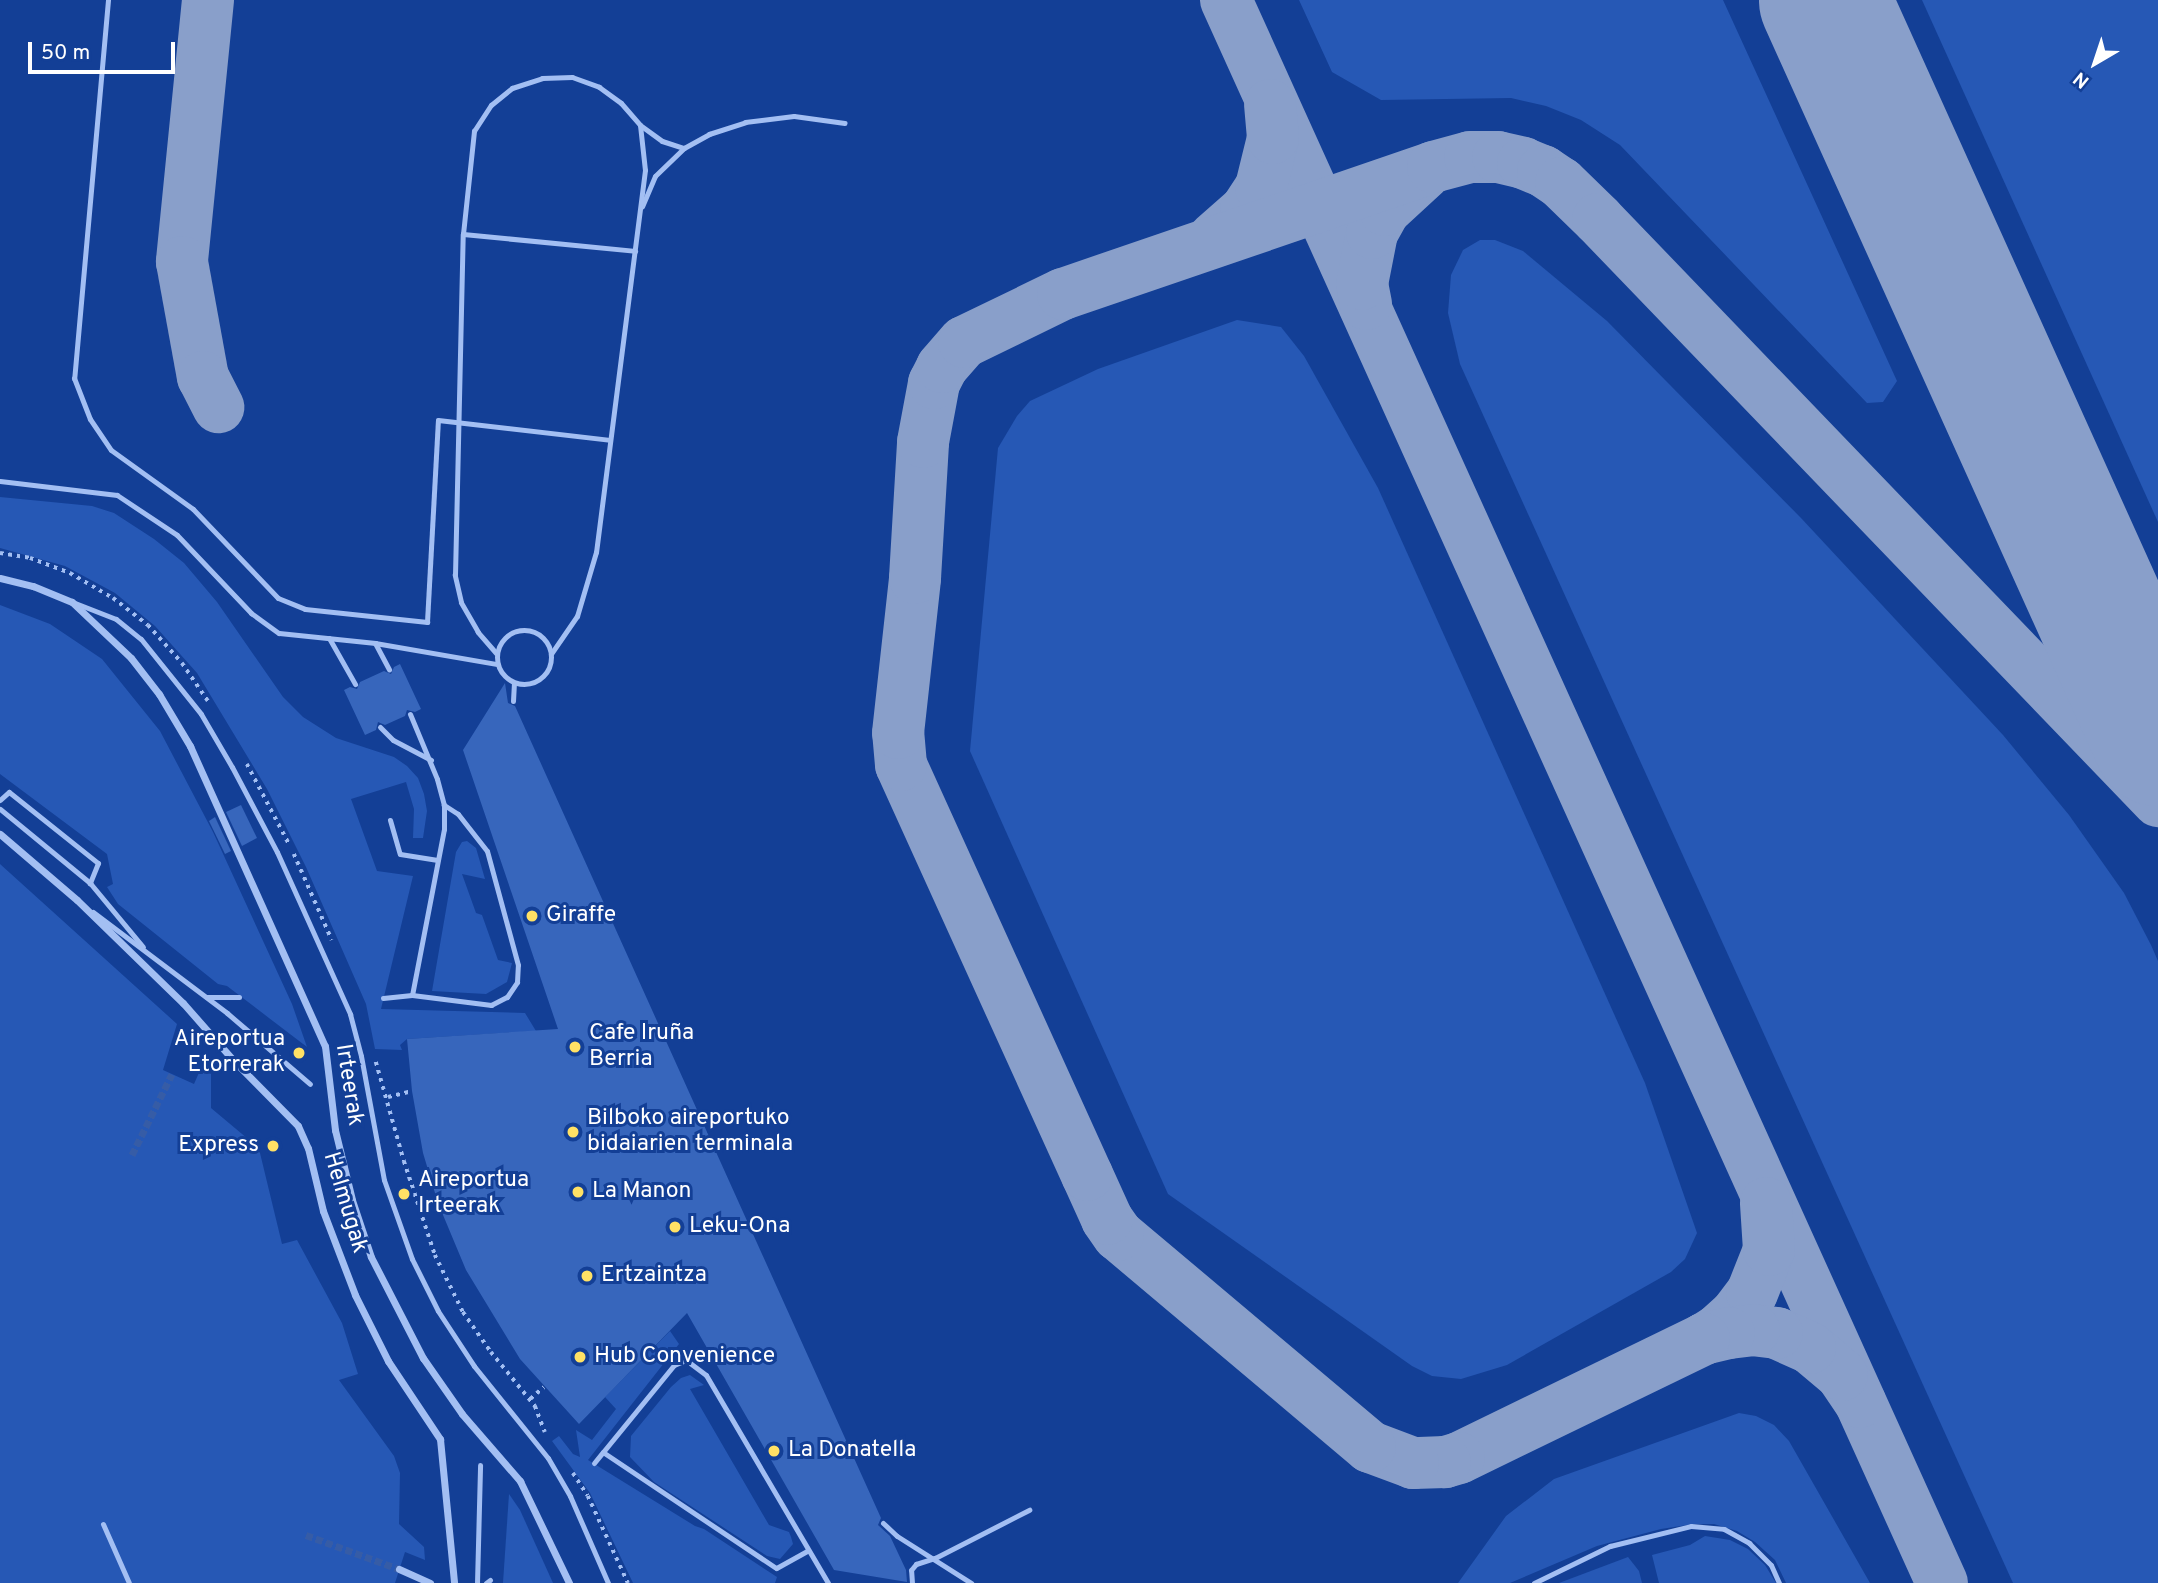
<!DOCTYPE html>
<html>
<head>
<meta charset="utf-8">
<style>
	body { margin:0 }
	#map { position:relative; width:2158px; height:1583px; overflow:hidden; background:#133f96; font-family:Overpass,sans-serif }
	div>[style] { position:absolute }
	.green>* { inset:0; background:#2658b5 }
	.taxiway>* { height:52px; margin:-26px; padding:0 26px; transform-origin:26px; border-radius:26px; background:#899fca }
	.runway>* { height:131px; margin:-65.5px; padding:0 65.5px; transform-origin:65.5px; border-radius:65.5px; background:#899fca }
	.building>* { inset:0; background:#3766bc }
	.minor-tunnel>* { height:7px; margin-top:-3.5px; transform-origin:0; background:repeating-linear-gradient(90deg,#365ca6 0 7px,transparent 0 10.5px) }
	.path>* { height:3.5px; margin-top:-1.75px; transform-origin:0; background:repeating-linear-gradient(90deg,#a3bff3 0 3.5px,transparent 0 8.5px) }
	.service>* { height:5px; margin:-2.5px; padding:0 2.5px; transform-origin:2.5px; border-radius:2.5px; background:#a3bff3 }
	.service>.ring { margin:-2.5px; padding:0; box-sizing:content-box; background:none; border:5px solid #a3bff3; border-radius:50% }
	.minor>* { height:7px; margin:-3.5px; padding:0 3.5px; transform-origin:3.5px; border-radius:3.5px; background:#a3bff3 }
	.dots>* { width:19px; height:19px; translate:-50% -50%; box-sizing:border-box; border:4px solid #133f96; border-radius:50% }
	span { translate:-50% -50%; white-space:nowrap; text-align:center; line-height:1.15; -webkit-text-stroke:6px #133f96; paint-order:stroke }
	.poi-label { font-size:23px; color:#fff }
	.left { translate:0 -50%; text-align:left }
	.right { translate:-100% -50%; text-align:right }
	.street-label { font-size:23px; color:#fff }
	.north { position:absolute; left:2060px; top:28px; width:70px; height:70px; -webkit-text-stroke:5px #133f96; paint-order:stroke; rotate:219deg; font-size:19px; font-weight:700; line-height:28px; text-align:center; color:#fff }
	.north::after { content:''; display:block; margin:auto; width:24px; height:32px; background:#fff; clip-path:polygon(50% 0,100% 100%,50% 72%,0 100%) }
	.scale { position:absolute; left:28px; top:42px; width:147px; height:32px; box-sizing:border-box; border:4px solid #fff; border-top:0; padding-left:9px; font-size:21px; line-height:24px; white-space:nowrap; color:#fff; -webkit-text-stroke:5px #133f96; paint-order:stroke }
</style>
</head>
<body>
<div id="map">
	<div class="green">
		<i style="clip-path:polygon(1299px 0,1723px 0,1897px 381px,1883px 402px,1867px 403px,1620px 145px,1581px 120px,1546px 106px,1511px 98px,1381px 100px,1332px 72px)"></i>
		<i style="clip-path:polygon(1922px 0,2158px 0,2158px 522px)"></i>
		<i style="clip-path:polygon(1480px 240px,1495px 240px,1523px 251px,1607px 321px,1801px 518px,2003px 735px,2069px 815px,2124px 893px,2151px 945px,2158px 961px,2158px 1583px,2013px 1583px,1460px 364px,1448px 313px,1451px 275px,1463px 250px)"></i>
		<i style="clip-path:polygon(1237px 320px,1281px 327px,1304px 356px,1378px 488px,1645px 1083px,1697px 1233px,1685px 1259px,1671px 1272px,1507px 1365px,1461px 1379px,1432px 1376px,1412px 1366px,1168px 1194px,970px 751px,998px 448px,1017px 416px,1030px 401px,1098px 369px)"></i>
		<i style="clip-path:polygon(0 497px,92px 506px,114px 513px,154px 539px,184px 563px,217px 602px,283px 697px,303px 717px,336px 738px,394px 757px,407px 766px,418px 778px,424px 794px,427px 811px,423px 838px,413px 838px,414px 809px,406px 782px,351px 799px,377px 871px,413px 876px,381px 1009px,525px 1013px,536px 1031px,407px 1039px,400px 1045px,402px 1050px,375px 1049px,366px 1004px,306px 867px,267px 789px,197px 673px,155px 626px,115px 593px,65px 566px,0 548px)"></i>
		<i style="clip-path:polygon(0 605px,50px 624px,102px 659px,160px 731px,213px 832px,292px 1004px,307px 1047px,227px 986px,218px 984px,118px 904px,107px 887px,113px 884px,107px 854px,0 774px)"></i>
		<i style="clip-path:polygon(467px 841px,476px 848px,485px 879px,462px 874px,476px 913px,482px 915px,498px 960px,512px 963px,507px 982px,486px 994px,432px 991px,456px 852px,462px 842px)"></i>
		<i style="clip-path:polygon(0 864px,177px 1024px,163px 1070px,194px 1084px,201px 1068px,211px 1074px,211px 1108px,248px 1139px,260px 1153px,282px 1244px,297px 1240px,342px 1323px,358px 1374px,339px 1380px,394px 1456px,400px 1473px,399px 1524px,424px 1547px,425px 1560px,405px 1552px,395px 1583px,0 1583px)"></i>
		<i style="clip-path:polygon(670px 1331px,679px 1344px,588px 1460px,695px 1526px,704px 1529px,777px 1577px,775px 1583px,633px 1583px,590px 1493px,552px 1441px,559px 1436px,573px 1454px,580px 1457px,576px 1430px,592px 1440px,616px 1409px,605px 1397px)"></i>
		<i style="clip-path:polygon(690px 1375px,704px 1385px,690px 1389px,769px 1525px,789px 1532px,791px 1537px,793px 1544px,780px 1559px,767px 1556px,654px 1482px,630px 1457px,631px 1436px,671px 1387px,681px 1378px)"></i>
		<i style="clip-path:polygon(1739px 1413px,1756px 1416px,1774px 1425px,1789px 1441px,1870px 1583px,1786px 1583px,1775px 1560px,1755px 1542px,1737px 1531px,1714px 1524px,1694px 1524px,1661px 1529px,1597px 1546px,1510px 1583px,1458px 1583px,1506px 1516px,1554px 1479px)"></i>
		<i style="clip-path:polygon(509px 1494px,520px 1510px,553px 1583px,503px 1583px)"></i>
		<i style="clip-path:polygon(1705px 1536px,1730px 1540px,1748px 1549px,1765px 1565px,1776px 1583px,1659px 1583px,1652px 1555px,1690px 1545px)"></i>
		<i style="clip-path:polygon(1628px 1557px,1639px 1571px,1642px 1583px,1559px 1583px)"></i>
	</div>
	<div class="taxiway">
		<i style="left:208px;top:0;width:263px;rotate:95.7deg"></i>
		<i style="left:182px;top:262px;width:117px;rotate:79.7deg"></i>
		<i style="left:203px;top:377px;width:34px;rotate:63deg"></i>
		<i style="left:1226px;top:0;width:1737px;rotate:65.66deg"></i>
		<i style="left:1214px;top:238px;width:43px;rotate:-41.2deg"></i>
		<i style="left:1246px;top:210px;width:27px;rotate:-57deg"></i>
		<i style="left:1261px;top:187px;width:50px;rotate:-76.2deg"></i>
		<i style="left:1273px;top:138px;width:33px;rotate:-95deg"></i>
		<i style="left:1366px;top:304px;width:20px;rotate:-101deg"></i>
		<i style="left:1362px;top:284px;width:52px;rotate:-78.9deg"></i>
		<i style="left:1372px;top:233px;width:26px;rotate:-61deg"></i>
		<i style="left:1385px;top:210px;width:54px;rotate:-42.8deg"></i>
		<i style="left:1704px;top:1339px;width:15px;rotate:-32deg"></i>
		<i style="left:1717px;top:1331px;width:25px;rotate:-42deg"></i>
		<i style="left:1736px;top:1314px;width:26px;rotate:-53deg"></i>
		<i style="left:1752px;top:1293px;width:46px;rotate:-68.4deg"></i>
		<i style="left:1769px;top:1250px;width:47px;rotate:-93.7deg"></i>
		<i style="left:1860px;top:1402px;width:32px;rotate:-124deg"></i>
		<i style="left:1842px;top:1375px;width:42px;rotate:-139.8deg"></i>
		<i style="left:1810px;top:1348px;width:36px;rotate:-156deg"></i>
		<i style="left:1777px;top:1333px;width:23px;rotate:-173deg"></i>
		<i style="left:1754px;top:1330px;width:25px;rotate:173deg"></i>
		<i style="left:1729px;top:1333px;width:26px;rotate:167deg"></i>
		<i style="left:1704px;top:1339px;width:272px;rotate:154.1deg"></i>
		<i style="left:1459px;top:1458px;width:15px;rotate:164deg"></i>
		<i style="left:1445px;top:1462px;width:32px;rotate:178deg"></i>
		<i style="left:1413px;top:1463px;width:46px;rotate:-159.6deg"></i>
		<i style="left:1370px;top:1447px;width:329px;rotate:-139.9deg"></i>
		<i style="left:1118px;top:1235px;width:19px;rotate:-125deg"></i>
		<i style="left:1107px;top:1219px;width:48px;rotate:-114.4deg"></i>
		<i style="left:1087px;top:1175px;width:450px;rotate:-114.4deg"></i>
		<i style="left:901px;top:765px;width:32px;rotate:-95deg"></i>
		<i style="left:898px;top:733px;width:156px;rotate:-83.7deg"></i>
		<i style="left:915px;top:578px;width:136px;rotate:-86.6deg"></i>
		<i style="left:923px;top:442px;width:60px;rotate:-79.4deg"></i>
		<i style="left:934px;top:383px;width:18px;rotate:-63deg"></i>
		<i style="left:942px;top:367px;width:33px;rotate:-49deg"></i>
		<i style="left:964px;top:342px;width:110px;rotate:-25.9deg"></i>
		<i style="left:1063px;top:294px;width:391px;rotate:-18.9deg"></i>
		<i style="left:1433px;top:167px;width:38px;rotate:-15deg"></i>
		<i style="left:1470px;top:157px;width:28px"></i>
		<i style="left:1498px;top:157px;width:26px;rotate:13deg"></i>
		<i style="left:1523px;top:163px;width:22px;rotate:22deg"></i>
		<i style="left:1543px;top:171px;width:22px;rotate:34deg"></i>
		<i style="left:1561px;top:183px;width:52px;rotate:44.2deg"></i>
		<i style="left:1598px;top:219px;width:808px;rotate:46.1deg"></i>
	</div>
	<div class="runway">
		<i style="left:1824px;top:0;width:812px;rotate:65.71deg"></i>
	</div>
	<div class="building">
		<i style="clip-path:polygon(400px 664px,421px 709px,415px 712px,407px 710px,405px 716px,385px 725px,378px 722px,376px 730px,365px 735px,344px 690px,350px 687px,357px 689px,360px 682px,384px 671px,391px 674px,394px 667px)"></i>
		<i style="clip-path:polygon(505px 683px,508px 703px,515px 706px,881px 1518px,878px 1525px,890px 1536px,906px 1570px,907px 1582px,834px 1570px,687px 1313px,579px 1424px,520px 1359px,466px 1270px,438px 1203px,423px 1153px,412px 1091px,407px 1039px,558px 1029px,463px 750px)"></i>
		<i style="clip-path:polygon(241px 805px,257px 838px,242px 846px,226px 812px)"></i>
		<i style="clip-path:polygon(215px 817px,231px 851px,225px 854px,209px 821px)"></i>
	</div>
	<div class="minor-tunnel">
		<i style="left:132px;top:1155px;width:90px;rotate:-63.7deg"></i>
		<i style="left:306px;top:1535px;width:99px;rotate:20.1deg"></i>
	</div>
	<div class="path">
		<i style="left:0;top:553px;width:30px;rotate:9deg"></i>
		<i style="left:30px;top:558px;width:43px;rotate:20.6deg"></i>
		<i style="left:70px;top:573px;width:50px;rotate:30.2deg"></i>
		<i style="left:113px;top:598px;width:44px;rotate:37.6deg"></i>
		<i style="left:148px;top:625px;width:51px;rotate:48.2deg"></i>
		<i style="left:182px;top:663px;width:46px;rotate:55.6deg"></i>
		<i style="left:247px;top:764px;width:90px;rotate:62.3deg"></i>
		<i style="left:294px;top:854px;width:94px;rotate:66.2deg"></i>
		<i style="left:376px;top:1062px;width:103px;rotate:74.2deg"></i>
		<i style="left:404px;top:1161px;width:99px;rotate:71.7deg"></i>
		<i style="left:435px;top:1255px;width:64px;rotate:63.8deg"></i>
		<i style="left:463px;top:1312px;width:49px;rotate:55deg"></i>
		<i style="left:491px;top:1352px;width:70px;rotate:50.8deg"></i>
		<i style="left:535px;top:1406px;width:28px;rotate:69deg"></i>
		<i style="left:388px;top:1097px;width:25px;rotate:-14deg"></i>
		<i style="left:530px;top:1399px;width:18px;rotate:-41deg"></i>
		<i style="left:573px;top:1473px;width:27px;rotate:57deg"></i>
		<i style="left:588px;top:1496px;width:96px;rotate:65.3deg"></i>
	</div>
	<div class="service">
		<i style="left:108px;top:0;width:380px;rotate:95.1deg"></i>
		<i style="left:74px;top:378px;width:44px;rotate:68.7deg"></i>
		<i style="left:90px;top:419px;width:37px;rotate:56deg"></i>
		<i style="left:111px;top:450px;width:101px;rotate:35.7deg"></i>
		<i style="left:193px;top:509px;width:123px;rotate:46.3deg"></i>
		<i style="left:278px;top:598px;width:29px;rotate:22deg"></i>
		<i style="left:305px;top:609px;width:123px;rotate:6.1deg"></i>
		<i style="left:427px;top:622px;width:202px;rotate:-86.9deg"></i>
		<i style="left:438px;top:420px;width:173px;rotate:6.6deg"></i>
		<i style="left:640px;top:125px;width:27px;rotate:36deg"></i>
		<i style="left:662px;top:141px;width:23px;rotate:18deg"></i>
		<i style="left:684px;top:148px;width:40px;rotate:136deg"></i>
		<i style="left:655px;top:176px;width:33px;rotate:113deg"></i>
		<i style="left:684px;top:148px;width:29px;rotate:-29deg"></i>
		<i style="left:709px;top:134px;width:38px;rotate:-18deg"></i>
		<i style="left:745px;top:122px;width:49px;rotate:-7deg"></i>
		<i style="left:794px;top:116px;width:51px;rotate:7.8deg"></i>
		<i style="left:463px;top:234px;width:173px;rotate:5.6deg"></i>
		<i style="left:0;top:481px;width:118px;rotate:6.8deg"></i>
		<i style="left:117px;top:495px;width:72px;rotate:33.7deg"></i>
		<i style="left:177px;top:535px;width:108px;rotate:46.5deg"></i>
		<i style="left:251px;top:613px;width:34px;rotate:36deg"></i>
		<i style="left:279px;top:633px;width:97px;rotate:5.9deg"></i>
		<i style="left:375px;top:643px;width:124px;rotate:9.8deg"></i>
		<i style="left:75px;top:603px;width:44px;rotate:21.3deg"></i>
		<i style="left:116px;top:619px;width:32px;rotate:39deg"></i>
		<i style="left:141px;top:639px;width:96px;rotate:51.3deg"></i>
		<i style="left:201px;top:714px;width:61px;rotate:59.7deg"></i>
		<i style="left:232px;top:767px;width:96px;rotate:62.1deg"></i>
		<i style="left:277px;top:852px;width:178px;rotate:65.7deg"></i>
		<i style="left:350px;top:1014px;width:43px;rotate:75.3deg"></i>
		<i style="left:361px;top:1056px;width:126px;rotate:79.5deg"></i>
		<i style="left:384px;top:1180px;width:84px;rotate:70.5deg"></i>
		<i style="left:412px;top:1259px;width:58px;rotate:63.4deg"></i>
		<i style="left:438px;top:1311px;width:66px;rotate:56.8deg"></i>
		<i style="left:474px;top:1366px;width:118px;rotate:51.2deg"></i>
		<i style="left:548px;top:1458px;width:44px;rotate:59.9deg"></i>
		<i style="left:570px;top:1496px;width:95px;rotate:66.4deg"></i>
		<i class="ring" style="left:497px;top:630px;width:49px;height:49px"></i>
		<i style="left:329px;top:638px;width:53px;rotate:60.5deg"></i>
		<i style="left:375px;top:643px;width:30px;rotate:62deg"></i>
		<i style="left:496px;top:653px;width:28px;rotate:-131deg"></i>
		<i style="left:478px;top:632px;width:34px;rotate:-120deg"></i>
		<i style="left:461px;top:602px;width:28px;rotate:-103deg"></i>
		<i style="left:455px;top:575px;width:341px;rotate:-88.7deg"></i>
		<i style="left:463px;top:234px;width:104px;rotate:-83.9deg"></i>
		<i style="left:474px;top:131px;width:31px;rotate:-57deg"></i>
		<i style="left:491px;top:105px;width:27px;rotate:-39deg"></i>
		<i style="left:512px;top:88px;width:32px;rotate:-18deg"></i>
		<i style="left:542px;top:78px;width:30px;rotate:-2deg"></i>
		<i style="left:572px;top:77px;width:29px;rotate:20deg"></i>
		<i style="left:599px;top:87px;width:27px;rotate:36deg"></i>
		<i style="left:621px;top:103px;width:29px;rotate:49deg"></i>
		<i style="left:640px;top:125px;width:45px;rotate:83.7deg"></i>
		<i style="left:645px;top:170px;width:385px;rotate:97.3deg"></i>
		<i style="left:596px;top:552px;width:67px;rotate:106.5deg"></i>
		<i style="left:577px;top:616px;width:46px;rotate:124.4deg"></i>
		<i style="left:513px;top:701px;width:18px;rotate:-87deg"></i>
		<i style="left:410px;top:714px;width:70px;rotate:67.4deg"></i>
		<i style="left:437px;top:779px;width:27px;rotate:75deg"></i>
		<i style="left:444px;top:805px;width:24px;rotate:90deg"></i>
		<i style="left:444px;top:829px;width:169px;rotate:100.9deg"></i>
		<i style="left:380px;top:727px;width:18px;rotate:45deg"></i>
		<i style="left:393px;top:740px;width:43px;rotate:27.8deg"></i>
		<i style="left:0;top:800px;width:12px;rotate:-42deg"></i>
		<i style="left:9px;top:792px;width:114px;rotate:38.6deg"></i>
		<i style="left:98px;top:863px;width:22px;rotate:112deg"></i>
		<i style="left:0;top:809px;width:117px;rotate:39.4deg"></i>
		<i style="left:90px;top:883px;width:83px;rotate:50.4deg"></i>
		<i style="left:390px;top:820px;width:35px;rotate:74deg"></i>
		<i style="left:400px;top:854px;width:38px;rotate:9deg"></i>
		<i style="left:93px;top:912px;width:168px;rotate:37deg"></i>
		<i style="left:227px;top:1013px;width:109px;rotate:40.5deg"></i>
		<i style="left:207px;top:997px;width:32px"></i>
		<i style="left:383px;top:998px;width:29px;rotate:-6deg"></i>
		<i style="left:412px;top:995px;width:80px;rotate:7.2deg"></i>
		<i style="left:491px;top:1005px;width:18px;rotate:-27deg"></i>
		<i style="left:507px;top:997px;width:18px;rotate:-56deg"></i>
		<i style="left:517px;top:982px;width:17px;rotate:-87deg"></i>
		<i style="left:518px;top:965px;width:118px;rotate:-105.2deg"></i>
		<i style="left:487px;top:851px;width:47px;rotate:-128.1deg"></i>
		<i style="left:458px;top:814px;width:17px;rotate:-147deg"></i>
		<i style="left:594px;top:1463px;width:14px;rotate:-51deg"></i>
		<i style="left:883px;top:1523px;width:19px;rotate:43deg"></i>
		<i style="left:897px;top:1536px;width:88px;rotate:32.4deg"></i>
		<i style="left:103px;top:1524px;width:64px;rotate:66.2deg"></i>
		<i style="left:807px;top:1551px;width:35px;rotate:151deg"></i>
		<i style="left:776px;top:1568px;width:208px;rotate:-146.2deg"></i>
		<i style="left:603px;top:1452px;width:112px;rotate:-50.8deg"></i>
		<i style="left:674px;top:1365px;width:13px;rotate:-23deg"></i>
		<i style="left:686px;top:1360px;width:25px;rotate:37deg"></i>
		<i style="left:706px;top:1375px;width:241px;rotate:59.6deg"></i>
		<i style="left:477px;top:1583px;width:118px;rotate:-88.5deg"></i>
		<i style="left:486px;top:1583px;width:5px;rotate:-37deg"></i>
		<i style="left:912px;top:1583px;width:13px;rotate:-94deg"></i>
		<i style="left:911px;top:1570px;width:8px;rotate:-50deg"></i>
		<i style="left:916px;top:1564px;width:20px;rotate:-18deg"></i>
		<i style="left:935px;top:1558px;width:106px;rotate:-27.1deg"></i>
		<i style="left:1534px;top:1583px;width:85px;rotate:-26deg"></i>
		<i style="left:1610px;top:1546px;width:83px;rotate:-13.9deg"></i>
		<i style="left:1691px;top:1526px;width:33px;rotate:5deg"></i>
		<i style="left:1724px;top:1529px;width:29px;rotate:29deg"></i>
		<i style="left:1749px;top:1543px;width:31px;rotate:45deg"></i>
		<i style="left:1771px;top:1565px;width:20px;rotate:66deg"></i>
	</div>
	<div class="minor">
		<i style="left:0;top:578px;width:34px;rotate:14deg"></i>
		<i style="left:33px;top:586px;width:42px;rotate:22.3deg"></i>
		<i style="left:72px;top:602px;width:81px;rotate:43.5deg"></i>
		<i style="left:131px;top:658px;width:46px;rotate:52.1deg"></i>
		<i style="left:159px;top:694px;width:61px;rotate:59.2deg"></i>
		<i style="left:190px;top:746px;width:329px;rotate:65.8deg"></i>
		<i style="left:325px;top:1046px;width:85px;rotate:83.2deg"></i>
		<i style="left:335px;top:1130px;width:72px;rotate:76.3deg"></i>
		<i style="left:352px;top:1200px;width:60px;rotate:71.6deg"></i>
		<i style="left:371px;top:1257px;width:114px;rotate:62.8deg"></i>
		<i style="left:423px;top:1358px;width:68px;rotate:55.1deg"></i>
		<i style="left:462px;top:1414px;width:89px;rotate:49.1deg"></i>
		<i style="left:520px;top:1481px;width:113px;rotate:64.3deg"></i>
		<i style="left:0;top:834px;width:101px;rotate:40.6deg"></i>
		<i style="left:77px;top:900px;width:148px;rotate:44.2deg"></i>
		<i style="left:183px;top:1003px;width:77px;rotate:48.7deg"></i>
		<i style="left:234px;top:1061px;width:91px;rotate:45.4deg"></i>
		<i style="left:298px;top:1126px;width:24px;rotate:66deg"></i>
		<i style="left:308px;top:1148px;width:65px;rotate:76.6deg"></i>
		<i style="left:323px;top:1211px;width:90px;rotate:69.1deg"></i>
		<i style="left:355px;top:1295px;width:74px;rotate:63.4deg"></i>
		<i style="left:388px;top:1361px;width:94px;rotate:56.3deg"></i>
		<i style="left:440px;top:1439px;width:145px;rotate:84.4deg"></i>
		<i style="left:399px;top:1569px;width:34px;rotate:24deg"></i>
	</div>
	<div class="dots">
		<i style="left:532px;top:916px;background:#ffe165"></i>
		<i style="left:575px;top:1047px;background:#ffe165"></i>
		<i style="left:299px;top:1053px;background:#ffe165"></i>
		<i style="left:573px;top:1132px;background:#ffe165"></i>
		<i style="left:273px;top:1146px;background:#ffe165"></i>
		<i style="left:578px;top:1192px;background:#ffe165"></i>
		<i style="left:404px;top:1194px;background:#ffe165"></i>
		<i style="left:675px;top:1227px;background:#ffe165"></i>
		<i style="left:587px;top:1276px;background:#ffe165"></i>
		<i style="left:580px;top:1357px;background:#ffe165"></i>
		<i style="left:774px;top:1451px;background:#ffe165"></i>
	</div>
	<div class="poi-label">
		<span class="left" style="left:546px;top:916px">Giraffe</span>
		<span class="left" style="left:589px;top:1047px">Cafe Iruña<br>Berria</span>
		<span class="right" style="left:285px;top:1053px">Aireportua<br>Etorrerak</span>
		<span class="left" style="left:587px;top:1132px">Bilboko aireportuko<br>bidaiarien terminala</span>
		<span class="right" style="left:259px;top:1146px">Express</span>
		<span class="left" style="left:418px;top:1194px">Aireportua<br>Irteerak</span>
		<span class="left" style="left:592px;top:1192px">La Manon</span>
		<span class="left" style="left:689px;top:1227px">Leku-Ona</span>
		<span class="left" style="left:601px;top:1276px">Ertzaintza</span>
		<span class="left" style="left:594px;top:1357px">Hub Convenience</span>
		<span class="left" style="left:788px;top:1451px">La Donatella</span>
	</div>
	<div class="street-label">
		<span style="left:348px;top:1085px;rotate:81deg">Irteerak</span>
		<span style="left:344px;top:1203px;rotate:73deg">Helmugak</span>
	</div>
	<div class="north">N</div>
	<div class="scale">50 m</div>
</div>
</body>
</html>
